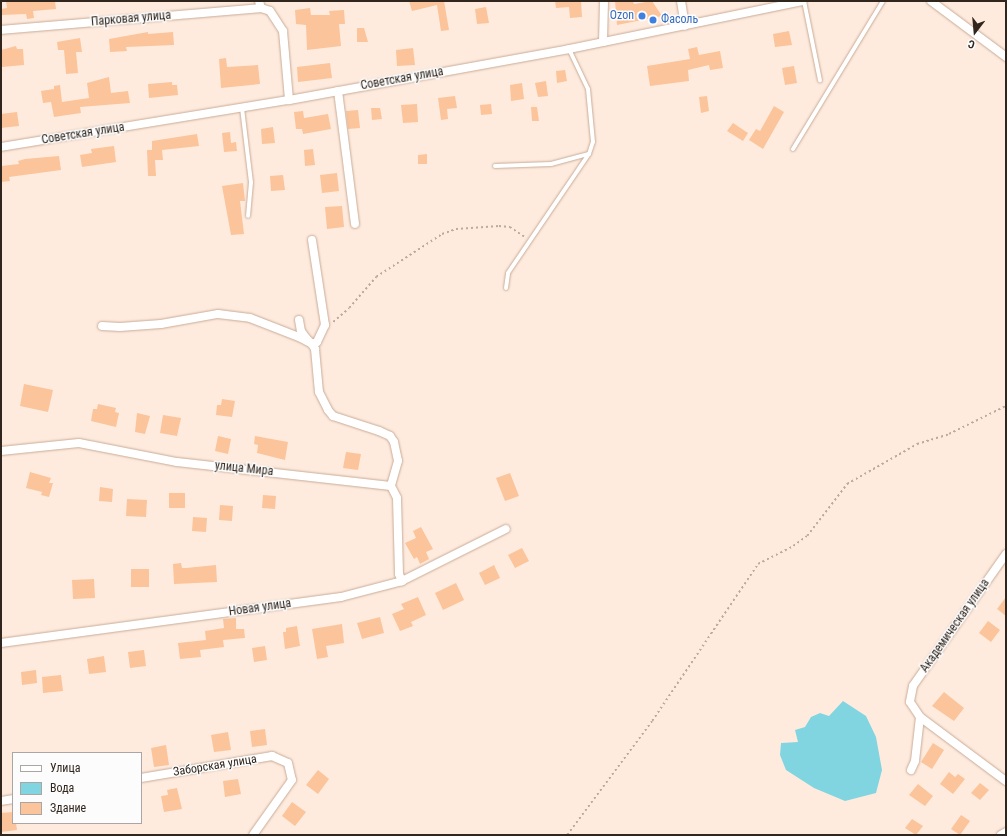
<!DOCTYPE html>
<html>
<head>
<meta charset="utf-8">
<style>
	body { margin:0 }
	#map { position:relative; width:1007px; height:836px; overflow:hidden; background:#feebde; font-family:"Roboto Condensed",sans-serif }
	div>[style] { position:absolute }
	.water>* { inset:0; background:#80d5e1 }
	.building>* { inset:0; background:#fbc49a }
	.path>* { height:1.5px; margin-top:-0.75px; transform-origin:0; background:repeating-linear-gradient(90deg,#bbaa9f 0 2px,transparent 0 5px) }
	.roads { filter:drop-shadow(0 0 1px #c9ab96) drop-shadow(0 0 1px #c9ab96) }
	.lane>* { height:4px; margin:-2px; padding:0 2px; transform-origin:2px; border-radius:2px; background:#fff }
	.street>* { height:8px; margin:-4px; padding:0 4px; transform-origin:4px; border-radius:4px; background:#fff }
	.dots>* { width:11px; height:11px; translate:-50% -50%; box-sizing:border-box; border:2px solid #fcfcfc; border-radius:50% }
	span { translate:-50% -50%; white-space:nowrap; text-align:center; line-height:1.15; -webkit-text-stroke:3px #fcfcfc; paint-order:stroke }
	.shop-label { font-size:12px; color:#366cbe }
	.right { translate:-100% -50%; text-align:right }
	.left { translate:0 -50%; text-align:left }
	.street-label { font-size:12px; color:#31261d }
	.frame { position:absolute; inset:0; border:2px solid #31261d; pointer-events:none }
	.legend { position:absolute; left:12px; top:752px; width:130px; height:72px; box-sizing:border-box; background:#fcfcfc; border:1px solid #aba6a3; margin:0; padding:5px 7px; list-style:none; font-size:12px; color:#31261d }
	.legend li { display:flex; align-items:center; gap:8px; height:20px }
	.legend b { width:20px; border:1px solid #aba6a3 }
	.north { position:absolute; left:955px; top:12px; width:40px; height:40px; -webkit-text-stroke:3px #fcfcfc; paint-order:stroke; rotate:196deg; font-size:11px; font-weight:700; line-height:16px; text-align:center; color:#31261d }
	.north::after { content:''; display:block; margin:auto; width:14px; height:18px; background:#31261d; clip-path:polygon(50% 0,100% 100%,50% 72%,0 100%) }
</style>
</head>
<body>
<div id="map">
	<div class="water">
		<i style="clip-path:polygon(843px 701px,866px 716px,876px 737px,882px 770px,876px 793px,845px 801px,814px 788px,786px 770px,780px 755px,781px 743px,798px 742px,795px 730px,805px 727px,811px 717px,820px 713px,829px 716px)"></i>
	</div>
	<div class="building">
		<i style="clip-path:polygon(6px 1px,55px 1px,56px 9px,33px 11px,34px 18px,27px 19px,26px 14px,1px 15px,1px 9px,7px 8px)"></i>
		<i style="clip-path:polygon(409px 1px,444px 1px,449px 30px,441px 31px,437px 5px,412px 11px)"></i>
		<i style="clip-path:polygon(555px 1px,581px 1px,582px 17px,570px 18px,569px 7px,556px 8px)"></i>
		<i style="clip-path:polygon(615px 1px,633px 1px,634px 4px,652px 1px,662px 16px,617px 25px)"></i>
		<i style="clip-path:polygon(486px 7px,489px 23px,477px 24px,475px 9px)"></i>
		<i style="clip-path:polygon(310px 8px,311px 15px,330px 15px,329px 11px,344px 10px,345px 24px,339px 24px,341px 46px,307px 50px,306px 25px,296px 24px,295px 10px)"></i>
		<i style="clip-path:polygon(357px 28px,364px 28px,368px 42px,357px 42px)"></i>
		<i style="clip-path:polygon(789px 31px,792px 45px,775px 47px,773px 34px)"></i>
		<i style="clip-path:polygon(148px 32px,148px 34px,173px 32px,174px 45px,126px 47px,127px 51px,110px 52px,109px 39px)"></i>
		<i style="clip-path:polygon(80px 38px,82px 52px,76px 52px,78px 73px,66px 74px,64px 50px,58px 50px,57px 42px)"></i>
		<i style="clip-path:polygon(16px 46px,17px 49px,23px 49px,24px 65px,2px 67px,1px 50px)"></i>
		<i style="clip-path:polygon(697px 47px,699px 55px,720px 51px,723px 68px,710px 70px,709px 65px,688px 70px,689px 81px,650px 86px,647px 66px,690px 59px,688px 49px)"></i>
		<i style="clip-path:polygon(413px 48px,415px 65px,397px 66px,396px 50px)"></i>
		<i style="clip-path:polygon(226px 58px,227px 67px,258px 65px,260px 84px,221px 88px,219px 59px)"></i>
		<i style="clip-path:polygon(330px 63px,332px 78px,298px 82px,297px 67px)"></i>
		<i style="clip-path:polygon(794px 66px,797px 83px,785px 85px,782px 68px)"></i>
		<i style="clip-path:polygon(565px 70px,567px 81px,557px 83px,556px 71px)"></i>
		<i style="clip-path:polygon(109px 77px,111px 93px,128px 91px,130px 103px,80px 107px,81px 113px,54px 117px,51px 102px,43px 103px,41px 91px,54px 89px,54px 86px,60px 85px,62px 102px,89px 98px,87px 83px)"></i>
		<i style="clip-path:polygon(546px 81px,548px 96px,538px 97px,535px 83px)"></i>
		<i style="clip-path:polygon(172px 82px,172px 85px,177px 85px,178px 95px,149px 98px,148px 84px)"></i>
		<i style="clip-path:polygon(522px 83px,524px 99px,511px 101px,510px 85px)"></i>
		<i style="clip-path:polygon(455px 96px,457px 108px,447px 109px,448px 119px,441px 120px,438px 98px)"></i>
		<i style="clip-path:polygon(707px 96px,709px 111px,701px 113px,699px 97px)"></i>
		<i style="clip-path:polygon(417px 104px,418px 122px,403px 123px,401px 105px)"></i>
		<i style="clip-path:polygon(491px 104px,492px 114px,481px 115px,480px 105px)"></i>
		<i style="clip-path:polygon(774px 106px,784px 112px,763px 149px,749px 140px,756px 129px,760px 131px)"></i>
		<i style="clip-path:polygon(531px 107px,537px 107px,539px 121px,532px 121px)"></i>
		<i style="clip-path:polygon(371px 108px,380px 108px,382px 119px,372px 120px)"></i>
		<i style="clip-path:polygon(358px 110px,360px 128px,348px 129px,346px 111px)"></i>
		<i style="clip-path:polygon(303px 111px,304px 118px,328px 114px,331px 129px,303px 134px,302px 129px,296px 129px,294px 112px)"></i>
		<i style="clip-path:polygon(17px 112px,19px 126px,1px 128px,1px 114px)"></i>
		<i style="clip-path:polygon(733px 123px,748px 133px,743px 141px,727px 131px)"></i>
		<i style="clip-path:polygon(273px 127px,275px 143px,262px 144px,261px 129px)"></i>
		<i style="clip-path:polygon(230px 132px,231px 143px,236px 142px,237px 151px,224px 152px,222px 133px)"></i>
		<i style="clip-path:polygon(197px 134px,199px 146px,162px 150px,163px 160px,155px 160px,156px 176px,148px 176px,147px 150px,152px 150px,152px 141px)"></i>
		<i style="clip-path:polygon(114px 146px,116px 162px,82px 167px,80px 155px,92px 153px,91px 149px)"></i>
		<i style="clip-path:polygon(313px 149px,315px 165px,305px 166px,304px 150px)"></i>
		<i style="clip-path:polygon(427px 154px,427px 164px,418px 164px,418px 155px)"></i>
		<i style="clip-path:polygon(59px 156px,61px 170px,9px 177px,10px 181px,1px 182px,1px 166px,19px 164px,18px 161px,25px 159px)"></i>
		<i style="clip-path:polygon(337px 173px,339px 191px,322px 193px,320px 175px)"></i>
		<i style="clip-path:polygon(283px 175px,285px 190px,271px 191px,270px 176px)"></i>
		<i style="clip-path:polygon(243px 183px,245px 201px,240px 201px,244px 234px,231px 235px,222px 186px)"></i>
		<i style="clip-path:polygon(342px 206px,344px 227px,327px 229px,325px 207px)"></i>
		<i style="clip-path:polygon(24px 384px,53px 390px,48px 412px,20px 406px)"></i>
		<i style="clip-path:polygon(222px 399px,235px 401px,232px 417px,216px 415px,217px 405px,221px 405px)"></i>
		<i style="clip-path:polygon(98px 404px,116px 408px,115px 412px,119px 413px,116px 427px,91px 421px,93px 409px,97px 409px)"></i>
		<i style="clip-path:polygon(137px 413px,150px 416px,145px 434px,135px 432px)"></i>
		<i style="clip-path:polygon(163px 415px,181px 418px,177px 436px,160px 433px)"></i>
		<i style="clip-path:polygon(218px 436px,231px 439px,228px 454px,215px 451px)"></i>
		<i style="clip-path:polygon(255px 436px,288px 442px,285px 460px,257px 453px,258px 445px,254px 444px)"></i>
		<i style="clip-path:polygon(346px 452px,361px 454px,358px 470px,343px 468px)"></i>
		<i style="clip-path:polygon(30px 472px,51px 478px,49px 483px,53px 483px,49px 497px,41px 495px,42px 492px,26px 488px)"></i>
		<i style="clip-path:polygon(510px 473px,519px 496px,505px 501px,496px 478px)"></i>
		<i style="clip-path:polygon(100px 487px,113px 489px,112px 502px,99px 501px)"></i>
		<i style="clip-path:polygon(169px 493px,185px 493px,185px 508px,169px 508px)"></i>
		<i style="clip-path:polygon(263px 495px,276px 496px,275px 509px,262px 508px)"></i>
		<i style="clip-path:polygon(127px 499px,147px 500px,146px 517px,126px 516px)"></i>
		<i style="clip-path:polygon(220px 505px,233px 506px,232px 521px,219px 520px)"></i>
		<i style="clip-path:polygon(193px 517px,207px 518px,206px 532px,192px 531px)"></i>
		<i style="clip-path:polygon(421px 527px,433px 549px,426px 552px,429px 559px,420px 564px,417px 557px,414px 559px,405px 543px,416px 538px,413px 531px)"></i>
		<i style="clip-path:polygon(522px 548px,529px 561px,515px 568px,508px 555px)"></i>
		<i style="clip-path:polygon(181px 563px,182px 568px,186px 568px,216px 565px,217px 582px,174px 584px,173px 564px)"></i>
		<i style="clip-path:polygon(494px 565px,500px 578px,485px 585px,479px 573px)"></i>
		<i style="clip-path:polygon(131px 569px,149px 569px,149px 587px,131px 587px)"></i>
		<i style="clip-path:polygon(94px 579px,95px 598px,73px 599px,72px 580px)"></i>
		<i style="clip-path:polygon(456px 583px,464px 600px,443px 610px,435px 593px)"></i>
		<i style="clip-path:polygon(418px 597px,426px 615px,411px 622px,413px 626px,400px 631px,392px 614px,404px 609px,401px 604px)"></i>
		<i style="clip-path:polygon(1006px 597px,1006px 616px,997px 609px)"></i>
		<i style="clip-path:polygon(380px 617px,384px 633px,362px 639px,357px 623px)"></i>
		<i style="clip-path:polygon(236px 618px,236px 629px,244px 629px,245px 638px,223px 640px,224px 647px,200px 650px,201px 657px,180px 659px,178px 643px,206px 640px,205px 631px,224px 628px,223px 619px)"></i>
		<i style="clip-path:polygon(988px 621px,1000px 630px,991px 642px,979px 633px)"></i>
		<i style="clip-path:polygon(342px 624px,344px 643px,326px 646px,328px 657px,317px 659px,312px 629px)"></i>
		<i style="clip-path:polygon(297px 626px,300px 646px,285px 649px,283px 632px,286px 632px,286px 628px)"></i>
		<i style="clip-path:polygon(265px 646px,267px 660px,254px 662px,252px 648px)"></i>
		<i style="clip-path:polygon(144px 650px,146px 666px,130px 668px,128px 652px)"></i>
		<i style="clip-path:polygon(104px 656px,106px 672px,89px 674px,87px 659px)"></i>
		<i style="clip-path:polygon(36px 670px,37px 683px,22px 685px,21px 672px)"></i>
		<i style="clip-path:polygon(61px 675px,63px 691px,43px 693px,42px 677px)"></i>
		<i style="clip-path:polygon(944px 692px,964px 708px,954px 721px,932px 706px)"></i>
		<i style="clip-path:polygon(265px 729px,267px 745px,252px 747px,250px 731px)"></i>
		<i style="clip-path:polygon(228px 732px,231px 750px,214px 752px,211px 735px)"></i>
		<i style="clip-path:polygon(933px 743px,944px 750px,932px 769px,921px 762px)"></i>
		<i style="clip-path:polygon(166px 745px,169px 765px,154px 767px,151px 748px)"></i>
		<i style="clip-path:polygon(318px 770px,329px 779px,318px 794px,306px 785px)"></i>
		<i style="clip-path:polygon(949px 772px,955px 777px,958px 774px,965px 779px,953px 794px,940px 784px)"></i>
		<i style="clip-path:polygon(238px 779px,241px 794px,225px 797px,223px 781px)"></i>
		<i style="clip-path:polygon(980px 783px,989px 790px,980px 800px,971px 793px)"></i>
		<i style="clip-path:polygon(918px 784px,933px 796px,925px 806px,909px 795px)"></i>
		<i style="clip-path:polygon(177px 788px,182px 809px,164px 812px,161px 796px,168px 795px,167px 790px)"></i>
		<i style="clip-path:polygon(292px 802px,306px 812px,295px 826px,282px 816px)"></i>
		<i style="clip-path:polygon(13px 812px,13px 823px,16px 823px,17px 830px,1px 832px,1px 813px)"></i>
		<i style="clip-path:polygon(961px 815px,970px 821px,960px 835px,951px 829px)"></i>
		<i style="clip-path:polygon(912px 819px,923px 826px,916px 835px,905px 828px)"></i>
	</div>
	<div class="path">
		<i style="left:333px;top:322px;width:21px;rotate:-41deg"></i>
		<i style="left:349px;top:308px;width:41px;rotate:-48.9deg"></i>
		<i style="left:376px;top:277px;width:79px;rotate:-33.1deg"></i>
		<i style="left:442px;top:234px;width:15px;rotate:-20deg"></i>
		<i style="left:456px;top:229px;width:43px;rotate:-4deg"></i>
		<i style="left:499px;top:226px;width:11px;rotate:5deg"></i>
		<i style="left:510px;top:227px;width:18px;rotate:34deg"></i>
		<i style="left:567px;top:835px;width:142px;rotate:-53.3deg"></i>
		<i style="left:652px;top:721px;width:189px;rotate:-56deg"></i>
		<i style="left:758px;top:564px;width:39px;rotate:-27deg"></i>
		<i style="left:793px;top:546px;width:17px;rotate:-36deg"></i>
		<i style="left:807px;top:536px;width:66px;rotate:-52.4deg"></i>
		<i style="left:847px;top:484px;width:81px;rotate:-29.7deg"></i>
		<i style="left:917px;top:444px;width:34px;rotate:-17deg"></i>
		<i style="left:949px;top:434px;width:64px;rotate:-26.2deg"></i>
	</div>
	<div class="roads">
		<div class="lane">
			<i style="left:804px;top:1px;width:81px;rotate:78.6deg"></i>
			<i style="left:242px;top:108px;width:75px;rotate:83.1deg"></i>
			<i style="left:251px;top:182px;width:34px;rotate:95deg"></i>
			<i style="left:793px;top:149px;width:173px;rotate:-58.7deg"></i>
			<i style="left:495px;top:166px;width:56px;rotate:-2deg"></i>
			<i style="left:551px;top:164px;width:39px;rotate:-15deg"></i>
			<i style="left:506px;top:288px;width:15px;rotate:-82deg"></i>
			<i style="left:508px;top:273px;width:144px;rotate:-55.8deg"></i>
			<i style="left:589px;top:154px;width:13px;rotate:-72deg"></i>
			<i style="left:593px;top:142px;width:53px;rotate:-95.4deg"></i>
			<i style="left:588px;top:89px;width:44px;rotate:-115.4deg"></i>
		</div>
		<div class="street">
			<i style="left:259px;top:1px;width:7px;rotate:74deg"></i>
			<i style="left:261px;top:8px;width:9px;rotate:18deg"></i>
			<i style="left:270px;top:11px;width:24px;rotate:57deg"></i>
			<i style="left:283px;top:31px;width:69px;rotate:85deg"></i>
			<i style="left:681px;top:1px;width:25px;rotate:81deg"></i>
			<i style="left:931px;top:1px;width:94px;rotate:36.7deg"></i>
			<i style="left:1px;top:30px;width:261px;rotate:-4.8deg"></i>
			<i style="left:603px;top:42px;width:41px;rotate:-88.6deg"></i>
			<i style="left:338px;top:91px;width:134px;rotate:82.7deg"></i>
			<i style="left:1px;top:147px;width:292px;rotate:-9.3deg"></i>
			<i style="left:289px;top:100px;width:285px;rotate:-10.3deg"></i>
			<i style="left:569px;top:49px;width:238px;rotate:-11.6deg"></i>
			<i style="left:299px;top:320px;width:11px;rotate:80deg"></i>
			<i style="left:301px;top:331px;width:9px;rotate:54deg"></i>
			<i style="left:306px;top:338px;width:8px;rotate:45deg"></i>
			<i style="left:312px;top:344px;width:5px;rotate:-22deg"></i>
			<i style="left:317px;top:342px;width:19px;rotate:-65deg"></i>
			<i style="left:325px;top:325px;width:86px;rotate:-98.7deg"></i>
			<i style="left:102px;top:326px;width:18px;rotate:3deg"></i>
			<i style="left:120px;top:327px;width:41px;rotate:-4.2deg"></i>
			<i style="left:161px;top:324px;width:58px;rotate:-10deg"></i>
			<i style="left:218px;top:314px;width:32px;rotate:7deg"></i>
			<i style="left:250px;top:318px;width:53px;rotate:21.2deg"></i>
			<i style="left:299px;top:337px;width:15px;rotate:28deg"></i>
			<i style="left:312px;top:344px;width:6px;rotate:59deg"></i>
			<i style="left:315px;top:349px;width:43px;rotate:84.7deg"></i>
			<i style="left:319px;top:392px;width:20px;rotate:63deg"></i>
			<i style="left:328px;top:410px;width:8px;rotate:50deg"></i>
			<i style="left:333px;top:416px;width:48px;rotate:18.1deg"></i>
			<i style="left:379px;top:431px;width:12px;rotate:24deg"></i>
			<i style="left:390px;top:436px;width:7px;rotate:56deg"></i>
			<i style="left:394px;top:442px;width:19px;rotate:78deg"></i>
			<i style="left:398px;top:461px;width:26px;rotate:106deg"></i>
			<i style="left:1px;top:451px;width:78px;rotate:-5.9deg"></i>
			<i style="left:79px;top:443px;width:100px;rotate:11deg"></i>
			<i style="left:177px;top:462px;width:215px;rotate:6.4deg"></i>
			<i style="left:391px;top:486px;width:13px;rotate:63deg"></i>
			<i style="left:397px;top:498px;width:76px;rotate:88.5deg"></i>
			<i style="left:399px;top:574px;width:8px;rotate:67deg"></i>
			<i style="left:1006px;top:554px;width:161px;rotate:125.2deg"></i>
			<i style="left:913px;top:686px;width:16px;rotate:101deg"></i>
			<i style="left:910px;top:702px;width:18px;rotate:56deg"></i>
			<i style="left:920px;top:717px;width:107px;rotate:36.7deg"></i>
			<i style="left:1px;top:643px;width:343px;rotate:-7.7deg"></i>
			<i style="left:341px;top:597px;width:63px;rotate:-14.7deg"></i>
			<i style="left:402px;top:581px;width:116px;rotate:-26.6deg"></i>
			<i style="left:911px;top:770px;width:10px;rotate:-66deg"></i>
			<i style="left:915px;top:761px;width:44px;rotate:-83.5deg"></i>
			<i style="left:141px;top:778px;width:133px;rotate:-9.5deg"></i>
			<i style="left:272px;top:756px;width:17px;rotate:24deg"></i>
			<i style="left:288px;top:763px;width:17px;rotate:77deg"></i>
			<i style="left:292px;top:780px;width:67px;rotate:125.3deg"></i>
			<i style="left:1px;top:801px;width:12px;rotate:-9deg"></i>
			<i style="left:1001px;top:835px;width:6px;rotate:-31deg"></i>
		</div>
	</div>
	<div class="dots">
		<i style="left:642px;top:16px;background:#3f7fe0"></i>
		<i style="left:653px;top:20px;background:#3f7fe0"></i>
	</div>
	<div class="shop-label">
		<span class="right" style="left:634px;top:16px">Ozon</span>
		<span class="left" style="left:661px;top:20px">Фасоль</span>
	</div>
	<div class="street-label">
		<span style="left:131px;top:19px;rotate:-5deg">Парковая улица</span>
		<span style="left:402px;top:79px;rotate:-10deg">Советская улица</span>
		<span style="left:83px;top:134px;rotate:-9deg">Советская улица</span>
		<span style="left:244px;top:469px;rotate:6deg">улица Мира</span>
		<span style="left:260px;top:608px;rotate:-8deg">Новая улица</span>
		<span style="left:955px;top:626px;rotate:-55deg">Академическая улица</span>
		<span style="left:215px;top:766px;rotate:-9deg">Заборская улица</span>
	</div>
	<div class="frame"></div>
	<ul class="legend">
	<li><b style="height:5px;background:#fff"></b>Улица</li>
	<li><b style="height:11px;background:#80d5e1"></b>Вода</li>
	<li><b style="height:11px;background:#fbc49a"></b>Здание</li>
	</ul>
	<div class="north">С</div>
</div>
</body>
</html>
